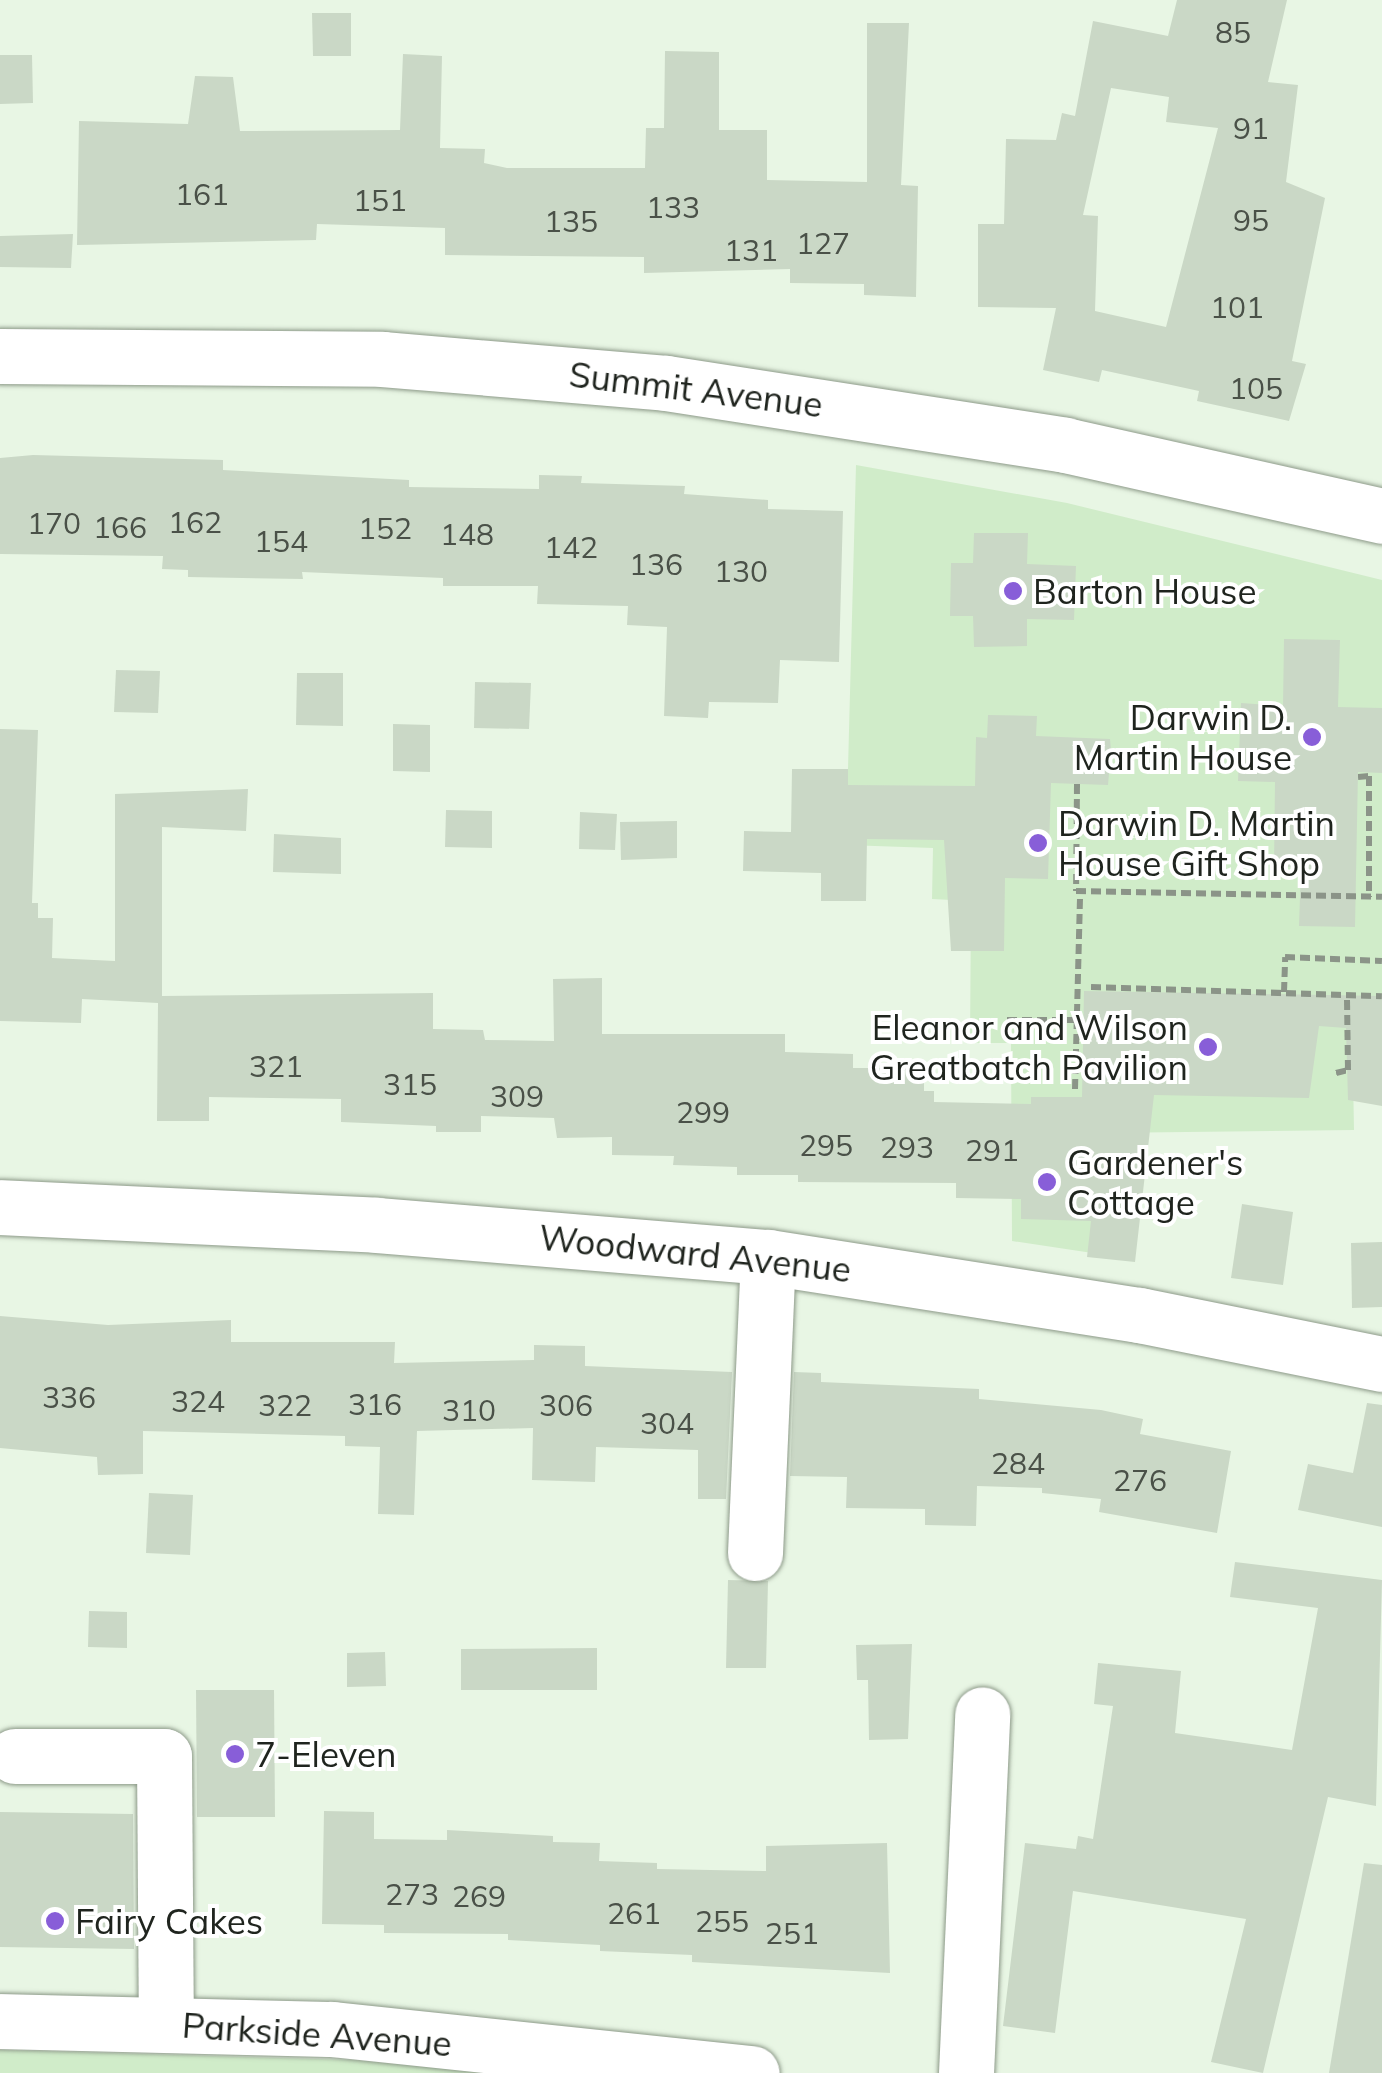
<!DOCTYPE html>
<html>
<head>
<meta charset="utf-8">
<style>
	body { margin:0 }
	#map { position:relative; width:1382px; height:2073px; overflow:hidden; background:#e8f6e4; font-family:Mulish,sans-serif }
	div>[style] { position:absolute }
	.green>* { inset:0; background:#d0ecc9 }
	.building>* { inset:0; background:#cad8c6 }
	.path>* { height:6px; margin-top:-3px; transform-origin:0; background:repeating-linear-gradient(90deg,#8b9488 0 10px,transparent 0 15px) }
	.roads { filter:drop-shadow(0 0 2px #8d9a89) drop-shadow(0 0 2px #8d9a89) }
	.minor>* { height:55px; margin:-27.5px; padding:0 27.5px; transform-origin:27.5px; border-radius:27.5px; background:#fff }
	.dots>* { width:28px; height:28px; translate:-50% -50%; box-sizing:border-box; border:5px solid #fff; border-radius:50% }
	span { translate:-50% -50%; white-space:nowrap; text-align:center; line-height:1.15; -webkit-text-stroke:8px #fff; paint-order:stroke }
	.number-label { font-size:30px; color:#4a5148 }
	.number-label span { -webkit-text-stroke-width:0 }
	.street-label { font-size:35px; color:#1f241e }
	.poi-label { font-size:35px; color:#1f241e }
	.left { translate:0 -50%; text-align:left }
	.right { translate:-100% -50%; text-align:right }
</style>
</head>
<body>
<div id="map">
	<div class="green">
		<i style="clip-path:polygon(856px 465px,1067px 503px,1382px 580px,1382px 1020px,1352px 1018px,1354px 1130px,1101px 1133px,1099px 1254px,1012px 1241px,1011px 1043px,970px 1043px,971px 901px,932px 899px,933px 848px,846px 845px)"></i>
		<i style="clip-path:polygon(0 2050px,355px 2060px,489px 2073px,0 2073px)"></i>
	</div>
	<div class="building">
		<i style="clip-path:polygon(evenodd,1177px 0,1287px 0,1268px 82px,1298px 85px,1286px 182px,1325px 198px,1292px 361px,1306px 364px,1289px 421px,1197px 401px,1199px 391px,1102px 370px,1099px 382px,1043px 370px,1056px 308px,978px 307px,978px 224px,1004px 224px,1006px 139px,1056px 140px,1062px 113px,1075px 116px,1093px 21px,1168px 36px,1177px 0,1111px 88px,1169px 97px,1166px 122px,1218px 128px,1166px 327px,1095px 311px,1098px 216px,1083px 215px,1111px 88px)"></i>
		<i style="clip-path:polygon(312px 13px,351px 13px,351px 56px,313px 56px)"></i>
		<i style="clip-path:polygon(867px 23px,909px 23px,901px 185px,918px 186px,916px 297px,864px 295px,864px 284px,790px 283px,790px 269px,644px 273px,644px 257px,445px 255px,445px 228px,317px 224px,316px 240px,77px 245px,79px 121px,188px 124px,195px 76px,233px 77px,240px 131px,400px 130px,403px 54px,442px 56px,440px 148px,485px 149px,484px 163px,507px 168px,645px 168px,646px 128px,664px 128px,665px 51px,719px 52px,719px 130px,767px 130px,767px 180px,867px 182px)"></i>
		<i style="clip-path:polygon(0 55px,32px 55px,33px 103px,0 104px)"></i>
		<i style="clip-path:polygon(73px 234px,71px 268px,0 267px,0 236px)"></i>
		<i style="clip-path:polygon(33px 455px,223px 460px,223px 470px,409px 480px,409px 487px,539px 489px,539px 475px,582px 476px,581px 483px,685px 486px,684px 494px,768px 500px,768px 509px,843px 511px,839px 662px,780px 660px,778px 703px,709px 702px,708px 718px,664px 716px,667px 627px,627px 625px,628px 606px,537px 604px,538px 586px,443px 586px,443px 578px,302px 572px,303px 579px,188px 577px,188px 570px,162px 569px,163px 556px,0 554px,0 458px)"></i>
		<i style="clip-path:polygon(974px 533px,1028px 533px,1027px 564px,1076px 566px,1074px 620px,1027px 619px,1027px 646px,974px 647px,973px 616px,950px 616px,951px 563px,973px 563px)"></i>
		<i style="clip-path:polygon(1284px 639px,1340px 640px,1338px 707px,1382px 708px,1382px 773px,1358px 772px,1355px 927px,1299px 926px,1301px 867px,1274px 867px,1275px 782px,1238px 781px,1241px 703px,1283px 706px)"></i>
		<i style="clip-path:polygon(116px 670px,160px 671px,158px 713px,114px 712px)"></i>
		<i style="clip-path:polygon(297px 673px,343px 673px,343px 726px,296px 725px)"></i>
		<i style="clip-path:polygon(475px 682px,531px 683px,529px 729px,474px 728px)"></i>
		<i style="clip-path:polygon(988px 715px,1037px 716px,1036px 736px,1110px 739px,1111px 750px,1108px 785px,1051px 783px,1048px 879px,1005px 878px,1004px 951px,951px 951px,944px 840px,867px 839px,866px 901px,821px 901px,821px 873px,743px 871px,744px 831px,791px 832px,792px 769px,848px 769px,848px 785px,975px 786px,976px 737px,987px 738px)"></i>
		<i style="clip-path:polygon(393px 724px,430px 725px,430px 772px,393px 771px)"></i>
		<i style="clip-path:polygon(0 729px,38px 730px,32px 903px,38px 903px,38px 918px,53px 918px,52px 958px,115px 961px,115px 794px,248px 789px,246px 831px,162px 827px,162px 996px,433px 993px,433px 1029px,483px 1030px,485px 1040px,554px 1041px,553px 979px,602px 978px,602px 1034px,785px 1034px,785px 1052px,853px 1054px,853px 1068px,924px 1068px,924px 1091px,934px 1091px,934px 1102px,1031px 1104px,1031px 1097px,1082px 1097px,1084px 991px,1382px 996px,1382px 1106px,1348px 1100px,1346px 1028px,1319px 1026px,1309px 1098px,1154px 1095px,1135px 1262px,1087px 1257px,1091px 1221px,1021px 1219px,1021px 1199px,956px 1198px,956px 1183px,798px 1182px,798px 1175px,737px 1175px,737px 1167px,673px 1165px,674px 1156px,612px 1155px,612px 1137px,557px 1138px,554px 1118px,481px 1116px,481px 1132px,436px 1132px,436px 1126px,341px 1122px,341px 1099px,209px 1097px,209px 1121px,157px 1121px,158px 1003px,82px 999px,81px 1023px,0 1021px)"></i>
		<i style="clip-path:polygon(446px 810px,492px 811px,492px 848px,445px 847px)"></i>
		<i style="clip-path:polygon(580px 812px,617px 814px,615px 850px,579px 849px)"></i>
		<i style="clip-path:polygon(677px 821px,677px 858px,621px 860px,620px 822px)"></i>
		<i style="clip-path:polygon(274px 834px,341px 838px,341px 874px,273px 872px)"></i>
		<i style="clip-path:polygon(1242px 1204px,1293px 1212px,1283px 1285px,1231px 1278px)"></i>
		<i style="clip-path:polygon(1382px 1242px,1382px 1307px,1352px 1308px,1351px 1243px)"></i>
		<i style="clip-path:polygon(0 1316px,108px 1325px,231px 1320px,231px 1342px,395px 1342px,394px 1363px,534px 1360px,534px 1345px,585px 1346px,585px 1366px,732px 1372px,726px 1499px,698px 1499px,698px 1450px,596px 1447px,595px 1482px,532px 1480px,533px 1428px,417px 1431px,414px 1515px,378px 1514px,380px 1447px,345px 1446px,345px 1436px,143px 1431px,143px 1474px,98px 1475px,97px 1457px,0 1448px)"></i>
		<i style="clip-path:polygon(794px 1372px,821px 1373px,821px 1382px,979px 1389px,979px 1399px,1101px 1410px,1143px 1419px,1140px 1434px,1231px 1451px,1217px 1533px,1099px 1512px,1101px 1499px,1042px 1493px,1042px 1488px,977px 1486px,976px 1526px,925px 1525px,925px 1509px,846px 1508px,847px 1477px,790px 1476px)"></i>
		<i style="clip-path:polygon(1367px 1403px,1382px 1405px,1382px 1527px,1298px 1510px,1308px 1464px,1353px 1473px)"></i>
		<i style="clip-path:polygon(149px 1493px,193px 1495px,190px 1555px,146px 1553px)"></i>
		<i style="clip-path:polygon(1235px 1562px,1382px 1580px,1376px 1806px,1328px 1797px,1263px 2073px,1211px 2062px,1246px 1919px,1073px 1891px,1055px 2033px,1003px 2026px,1025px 1843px,1076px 1849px,1078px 1836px,1093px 1839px,1113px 1706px,1094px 1704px,1098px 1663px,1181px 1671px,1175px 1733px,1292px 1750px,1318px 1608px,1230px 1597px)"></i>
		<i style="clip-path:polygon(728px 1580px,768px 1581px,766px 1668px,726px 1668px)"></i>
		<i style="clip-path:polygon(89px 1611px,127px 1612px,127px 1648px,88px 1647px)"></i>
		<i style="clip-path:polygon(912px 1644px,908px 1739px,869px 1740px,868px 1680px,857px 1680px,856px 1645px)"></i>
		<i style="clip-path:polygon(597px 1648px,597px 1690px,461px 1690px,461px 1649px)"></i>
		<i style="clip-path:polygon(385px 1652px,386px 1686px,347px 1687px,347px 1653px)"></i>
		<i style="clip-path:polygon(196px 1690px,274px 1690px,275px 1817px,197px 1817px)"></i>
		<i style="clip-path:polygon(324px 1811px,374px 1812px,374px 1839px,447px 1840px,447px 1830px,553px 1836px,553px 1842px,600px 1843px,599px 1861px,657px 1863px,657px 1869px,766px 1871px,766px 1846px,887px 1843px,890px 1973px,692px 1962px,692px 1955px,600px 1951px,600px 1945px,508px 1940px,508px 1934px,384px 1933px,384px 1925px,322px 1924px)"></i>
		<i style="clip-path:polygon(0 1812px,133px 1814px,134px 1949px,0 1947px)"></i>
		<i style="clip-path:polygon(1364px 1863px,1382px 1865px,1382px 2073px,1329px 2073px)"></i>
	</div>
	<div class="path">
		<i style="left:1358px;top:777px;width:11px;rotate:-5deg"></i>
		<i style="left:1369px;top:776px;width:121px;rotate:90deg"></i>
		<i style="left:1077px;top:784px;width:107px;rotate:90.5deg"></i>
		<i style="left:1076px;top:891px;width:306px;rotate:1.1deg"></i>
		<i style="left:1091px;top:987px;width:291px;rotate:1.8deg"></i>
		<i style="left:1284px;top:992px;width:35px;rotate:-88deg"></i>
		<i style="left:1285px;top:957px;width:97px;rotate:2.4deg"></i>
		<i style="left:1007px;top:1020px;width:72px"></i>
		<i style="left:1336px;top:1073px;width:12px;rotate:-14deg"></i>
		<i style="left:1348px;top:1070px;width:75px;rotate:-90.8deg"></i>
		<i style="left:1075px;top:1089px;width:197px;rotate:-88.5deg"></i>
	</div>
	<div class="roads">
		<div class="minor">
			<i style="left:0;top:356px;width:382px;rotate:0.4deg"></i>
			<i style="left:382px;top:359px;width:285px;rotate:4.8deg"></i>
			<i style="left:666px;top:383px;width:404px;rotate:8.8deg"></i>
			<i style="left:1065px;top:445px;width:325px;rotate:12.6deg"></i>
			<i style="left:0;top:1207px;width:377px;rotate:2.7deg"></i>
			<i style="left:377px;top:1225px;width:392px;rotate:4.7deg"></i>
			<i style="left:768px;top:1257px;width:376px;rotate:8.9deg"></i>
			<i style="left:1139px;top:1315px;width:248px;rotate:11.4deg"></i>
			<i style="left:755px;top:1553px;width:296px;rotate:-87.5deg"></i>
			<i style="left:15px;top:1756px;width:149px"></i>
			<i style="left:164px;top:1756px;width:268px;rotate:89.6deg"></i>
			<i style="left:0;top:2021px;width:332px;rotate:1.4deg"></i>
			<i style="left:332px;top:2029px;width:422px;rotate:6deg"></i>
			<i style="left:966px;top:2073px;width:359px;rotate:-87.4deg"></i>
		</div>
	</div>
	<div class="dots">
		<i style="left:1013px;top:591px;background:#885ed8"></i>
		<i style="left:1312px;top:737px;background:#885ed8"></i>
		<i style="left:1038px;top:843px;background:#885ed8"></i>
		<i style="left:1208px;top:1047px;background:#885ed8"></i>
		<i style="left:1047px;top:1182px;background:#885ed8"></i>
		<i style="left:235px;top:1754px;background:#885ed8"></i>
		<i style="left:55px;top:1921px;background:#885ed8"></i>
	</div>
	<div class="number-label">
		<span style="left:1233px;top:32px">85</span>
		<span style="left:1251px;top:128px">91</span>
		<span style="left:202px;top:194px">161</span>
		<span style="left:380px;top:200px">151</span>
		<span style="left:673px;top:207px">133</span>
		<span style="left:1251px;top:220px">95</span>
		<span style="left:571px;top:221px">135</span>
		<span style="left:823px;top:243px">127</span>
		<span style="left:751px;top:250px">131</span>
		<span style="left:1237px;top:307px">101</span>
		<span style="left:1256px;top:388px">105</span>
		<span style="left:195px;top:522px">162</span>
		<span style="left:54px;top:523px">170</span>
		<span style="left:120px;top:527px">166</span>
		<span style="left:385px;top:528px">152</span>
		<span style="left:467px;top:534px">148</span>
		<span style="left:281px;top:541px">154</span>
		<span style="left:571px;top:547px">142</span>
		<span style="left:656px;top:564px">136</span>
		<span style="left:741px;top:571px">130</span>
		<span style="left:276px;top:1066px">321</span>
		<span style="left:410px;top:1084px">315</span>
		<span style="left:517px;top:1096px">309</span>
		<span style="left:703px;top:1112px">299</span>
		<span style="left:826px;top:1145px">295</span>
		<span style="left:907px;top:1147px">293</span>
		<span style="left:992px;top:1150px">291</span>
		<span style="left:69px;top:1397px">336</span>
		<span style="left:198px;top:1401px">324</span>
		<span style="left:375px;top:1404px">316</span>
		<span style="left:285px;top:1405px">322</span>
		<span style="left:566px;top:1405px">306</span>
		<span style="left:469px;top:1410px">310</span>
		<span style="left:667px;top:1423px">304</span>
		<span style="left:1018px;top:1463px">284</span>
		<span style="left:1140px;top:1480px">276</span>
		<span style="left:412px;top:1894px">273</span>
		<span style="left:479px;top:1896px">269</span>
		<span style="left:634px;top:1913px">261</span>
		<span style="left:722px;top:1921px">255</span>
		<span style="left:792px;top:1933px">251</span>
	</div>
	<div class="street-label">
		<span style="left:696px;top:389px;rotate:7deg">Summit Avenue</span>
		<span style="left:695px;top:1253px;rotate:6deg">Woodward Avenue</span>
		<span style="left:317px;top:2034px;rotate:4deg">Parkside Avenue</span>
	</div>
	<div class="poi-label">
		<span class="left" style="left:1033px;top:591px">Barton House</span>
		<span class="right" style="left:1292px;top:737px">Darwin D.<br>Martin House</span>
		<span class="left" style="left:1058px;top:843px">Darwin D. Martin<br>House Gift Shop</span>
		<span class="right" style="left:1188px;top:1047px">Eleanor and Wilson<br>Greatbatch Pavilion</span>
		<span class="left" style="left:1067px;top:1182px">Gardener's<br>Cottage</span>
		<span class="left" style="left:255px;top:1754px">7-Eleven</span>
		<span class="left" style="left:75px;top:1921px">Fairy Cakes</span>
	</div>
</div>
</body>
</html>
